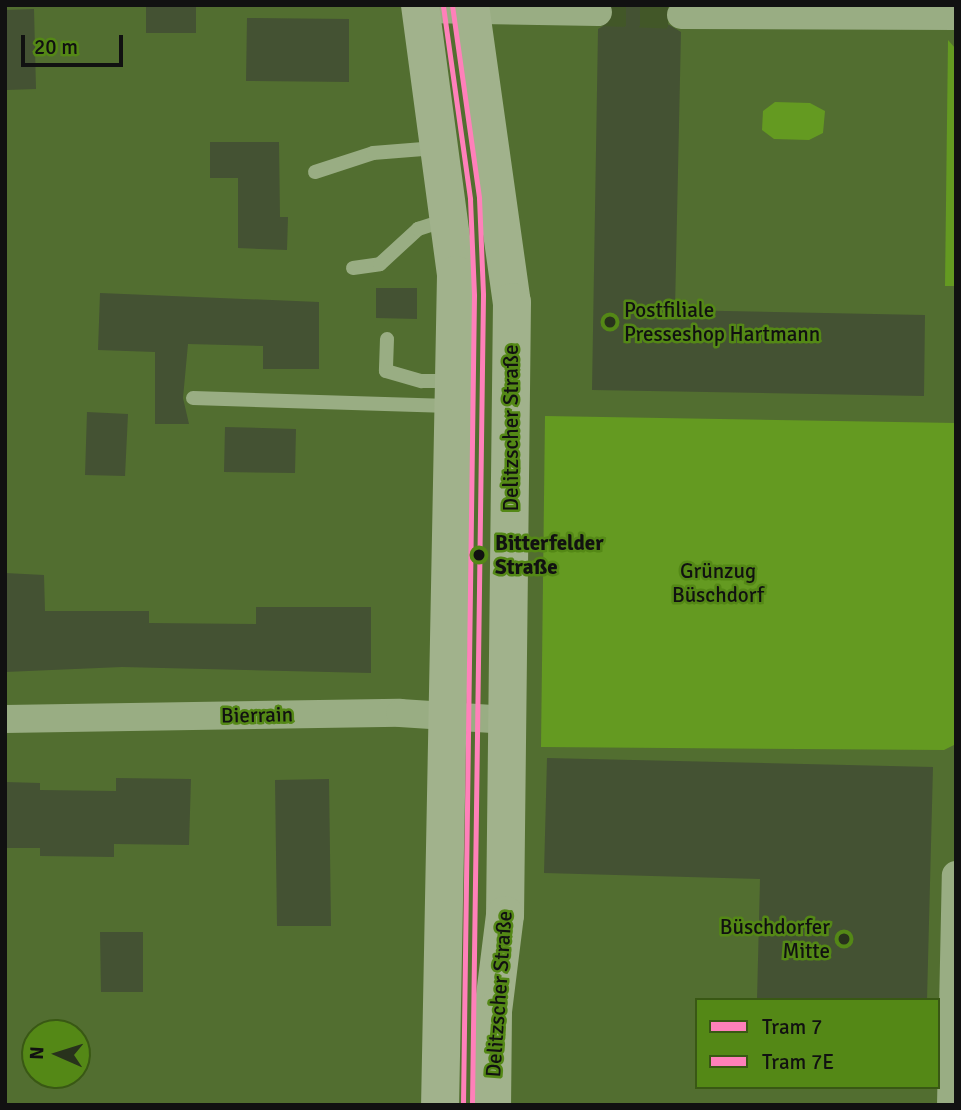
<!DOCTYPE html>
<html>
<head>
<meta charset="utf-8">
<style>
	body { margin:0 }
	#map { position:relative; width:961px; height:1110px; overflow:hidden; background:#526e30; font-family:Signika,sans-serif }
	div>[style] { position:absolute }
	.green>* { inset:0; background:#649a21 }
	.building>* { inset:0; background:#445233 }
	.minor-tunnel>* { height:28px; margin-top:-14px; transform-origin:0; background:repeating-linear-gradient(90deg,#425728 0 28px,transparent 0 42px) }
	.service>* { height:14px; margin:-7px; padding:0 7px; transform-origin:7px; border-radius:7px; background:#99ad83 }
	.minor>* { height:28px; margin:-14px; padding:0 14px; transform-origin:14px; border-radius:14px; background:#99ad83 }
	.secondary>* { height:38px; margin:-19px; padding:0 19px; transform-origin:19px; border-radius:19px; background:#a1b28c }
	.tram-1>* { height:5px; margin:-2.5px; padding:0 2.5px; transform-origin:2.5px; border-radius:2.5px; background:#ff80ba }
	.tram-2>* { height:5px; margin:-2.5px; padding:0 2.5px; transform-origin:2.5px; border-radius:2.5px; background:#ff80ba }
	.dots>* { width:19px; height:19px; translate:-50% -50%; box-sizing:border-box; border:4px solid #548816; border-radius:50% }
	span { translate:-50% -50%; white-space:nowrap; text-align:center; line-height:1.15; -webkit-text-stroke:5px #548816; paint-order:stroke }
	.poi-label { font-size:21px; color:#111 }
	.left { translate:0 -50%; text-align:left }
	.right { translate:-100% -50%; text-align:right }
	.street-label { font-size:21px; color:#111 }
	.stop-label { font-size:21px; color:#111; font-weight:700 }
	.park-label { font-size:21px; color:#111 }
	.frame { position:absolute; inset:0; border:7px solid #111; pointer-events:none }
	.legend { position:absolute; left:695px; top:998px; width:245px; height:91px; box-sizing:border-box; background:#548816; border:2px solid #395814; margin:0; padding:9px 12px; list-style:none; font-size:21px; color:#111 }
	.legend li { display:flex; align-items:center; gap:14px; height:35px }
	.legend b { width:35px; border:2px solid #395814 }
	.north { position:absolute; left:21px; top:1019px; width:70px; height:70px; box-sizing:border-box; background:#548816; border:2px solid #395814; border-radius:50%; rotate:273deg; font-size:19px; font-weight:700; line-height:28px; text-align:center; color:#111 }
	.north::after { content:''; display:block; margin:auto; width:24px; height:32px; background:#28321c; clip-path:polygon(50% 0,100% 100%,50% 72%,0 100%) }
	.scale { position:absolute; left:21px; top:35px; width:102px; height:32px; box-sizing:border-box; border:4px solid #111; border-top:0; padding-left:9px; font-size:21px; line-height:24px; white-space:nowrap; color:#111; -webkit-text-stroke:5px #548816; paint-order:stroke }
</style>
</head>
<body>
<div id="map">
	<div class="green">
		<i style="clip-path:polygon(948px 40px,956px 49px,956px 286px,945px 286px)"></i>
		<i style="clip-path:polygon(775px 102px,810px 103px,825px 111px,823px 133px,809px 140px,774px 139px,762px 130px,763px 111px)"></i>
		<i style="clip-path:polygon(545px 416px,956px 423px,956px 744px,944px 750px,541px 747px)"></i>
	</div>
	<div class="building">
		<i style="clip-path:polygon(146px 5px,196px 5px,196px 33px,146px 33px)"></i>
		<i style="clip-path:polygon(613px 5px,668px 5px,666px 23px,681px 32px,675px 310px,925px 315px,924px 396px,592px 390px,598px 29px,612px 21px)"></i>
		<i style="clip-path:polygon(34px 9px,36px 89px,7px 90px,5px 10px)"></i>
		<i style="clip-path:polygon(247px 18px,349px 19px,349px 82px,246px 81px)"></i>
		<i style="clip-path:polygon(210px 142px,279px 142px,280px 217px,288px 217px,287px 250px,238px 248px,238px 178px,210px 178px)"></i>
		<i style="clip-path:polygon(376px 288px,417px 288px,417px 319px,376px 318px)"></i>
		<i style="clip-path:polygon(100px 293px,319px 302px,319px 369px,263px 369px,263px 346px,188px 344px,183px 398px,189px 424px,155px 424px,155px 352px,98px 350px)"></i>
		<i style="clip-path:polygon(87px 412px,128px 414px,125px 476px,85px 475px)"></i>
		<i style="clip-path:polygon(225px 427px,296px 429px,295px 473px,224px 472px)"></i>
		<i style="clip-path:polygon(5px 573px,44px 575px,45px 611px,149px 611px,149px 623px,256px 624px,256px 607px,371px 607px,371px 673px,122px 667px,5px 672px)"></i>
		<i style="clip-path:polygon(547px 758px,933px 767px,927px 1000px,757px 1000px,760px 879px,544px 873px)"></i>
		<i style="clip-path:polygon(116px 778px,191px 779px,189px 845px,114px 844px,114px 857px,40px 856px,40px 848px,5px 848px,5px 782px,40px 783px,40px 790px,116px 791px)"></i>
		<i style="clip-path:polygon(329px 779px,331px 926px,277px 926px,275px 780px)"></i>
		<i style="clip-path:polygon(100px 932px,143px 932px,143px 992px,101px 992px)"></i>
	</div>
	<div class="minor-tunnel">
		<i style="left:598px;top:12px;width:83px;rotate:2.1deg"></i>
	</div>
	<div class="service">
		<i style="left:315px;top:172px;width:61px;rotate:-18.1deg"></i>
		<i style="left:373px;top:153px;width:63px;rotate:-4.5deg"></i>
		<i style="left:353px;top:268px;width:27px;rotate:-8deg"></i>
		<i style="left:380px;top:264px;width:52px;rotate:-42.6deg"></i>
		<i style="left:418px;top:229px;width:32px;rotate:-18deg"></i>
		<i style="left:387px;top:339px;width:32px;rotate:92deg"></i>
		<i style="left:386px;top:371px;width:37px;rotate:16deg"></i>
		<i style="left:422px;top:381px;width:31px"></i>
		<i style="left:193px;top:398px;width:257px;rotate:1.8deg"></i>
	</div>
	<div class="minor">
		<i style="left:420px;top:9px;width:178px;rotate:1deg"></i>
		<i style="left:681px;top:15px;width:275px;rotate:0.2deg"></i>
		<i style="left:5px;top:719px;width:395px;rotate:-0.9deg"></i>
		<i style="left:400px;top:713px;width:108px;rotate:3.7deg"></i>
		<i style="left:951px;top:1105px;width:230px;rotate:-88.8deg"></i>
	</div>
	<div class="secondary">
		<i style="left:420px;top:5px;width:272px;rotate:82.4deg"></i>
		<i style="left:456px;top:275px;width:830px;rotate:91.1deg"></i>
		<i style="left:470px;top:5px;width:300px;rotate:82deg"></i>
		<i style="left:512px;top:302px;width:613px;rotate:90.65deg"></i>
		<i style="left:505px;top:915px;width:98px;rotate:97.1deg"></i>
		<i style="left:493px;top:1012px;width:93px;rotate:90.6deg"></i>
	</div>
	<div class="tram-1">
		<i style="left:452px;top:5px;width:195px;rotate:82deg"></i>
		<i style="left:479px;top:198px;width:97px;rotate:87.6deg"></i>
		<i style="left:483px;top:295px;width:810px;rotate:90.78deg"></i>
	</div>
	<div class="tram-2">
		<i style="left:443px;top:6px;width:195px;rotate:82deg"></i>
		<i style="left:470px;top:199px;width:96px;rotate:87.6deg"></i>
		<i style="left:474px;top:295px;width:810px;rotate:90.78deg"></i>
	</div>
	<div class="dots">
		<i style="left:610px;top:322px;background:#28321c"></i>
		<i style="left:479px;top:555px;background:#111"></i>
		<i style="left:844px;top:939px;background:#28321c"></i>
	</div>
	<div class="poi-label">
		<span class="left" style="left:624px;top:322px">Postfiliale<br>Presseshop Hartmann</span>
		<span class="right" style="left:830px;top:939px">Büschdorfer<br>Mitte</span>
	</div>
	<div class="street-label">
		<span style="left:511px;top:428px;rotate:-90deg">Delitzscher Straße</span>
		<span style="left:257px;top:715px;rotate:-1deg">Bierrain</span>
		<span style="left:499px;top:994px;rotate:-86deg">Delitzscher Straße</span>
	</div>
	<div class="stop-label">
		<span class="left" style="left:495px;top:555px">Bitterfelder<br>Straße</span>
	</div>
	<div class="park-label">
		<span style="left:718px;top:583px">Grünzug<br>Büschdorf</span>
	</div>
	<div class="frame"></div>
	<ul class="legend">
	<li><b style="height:9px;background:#ff80ba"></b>Tram 7</li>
	<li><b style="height:9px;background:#ff80ba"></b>Tram 7E</li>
	</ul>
	<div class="north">N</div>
	<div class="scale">20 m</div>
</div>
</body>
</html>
